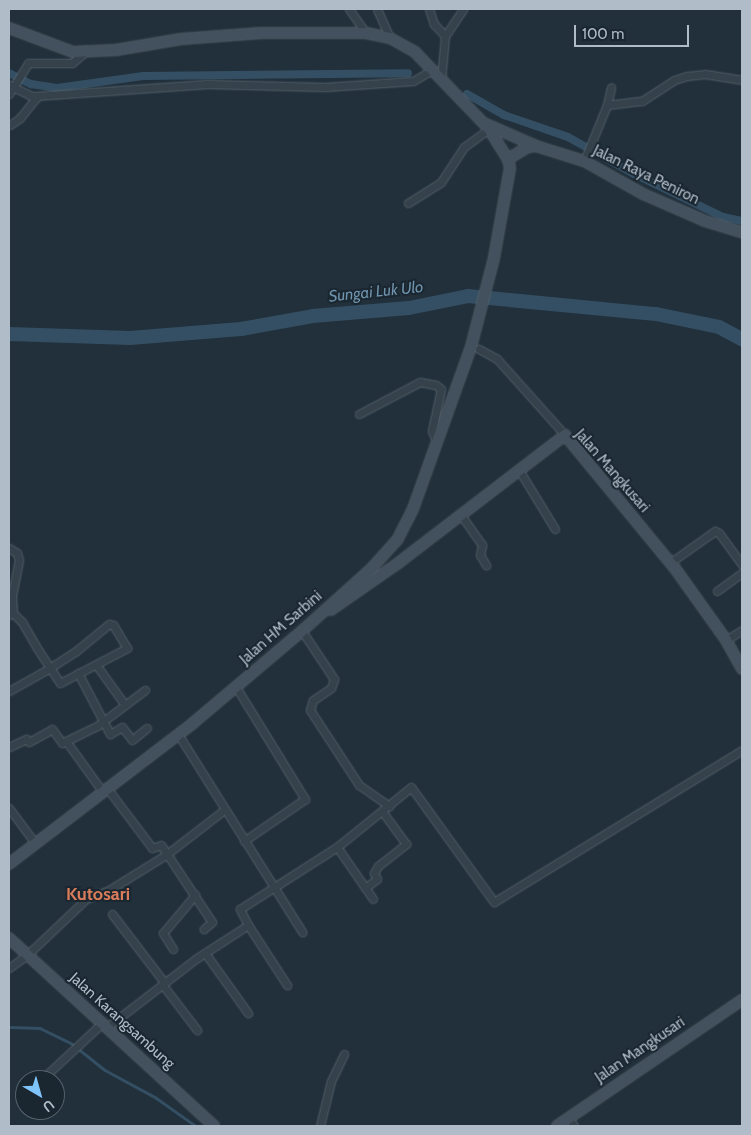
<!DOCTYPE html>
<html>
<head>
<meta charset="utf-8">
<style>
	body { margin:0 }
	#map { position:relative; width:751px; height:1135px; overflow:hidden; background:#21303b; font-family:Cabin,sans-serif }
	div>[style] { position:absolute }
	.stream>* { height:2.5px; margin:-1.25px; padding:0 1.25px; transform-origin:1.25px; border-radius:1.25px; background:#344f63 }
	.canal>* { height:8px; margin:-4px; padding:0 4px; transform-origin:4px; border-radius:4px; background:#344f63 }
	.river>* { height:14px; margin:-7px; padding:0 7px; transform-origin:7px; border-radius:7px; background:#344f63 }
	.roads { filter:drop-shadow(0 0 1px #535f69) drop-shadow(0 0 1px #535f69) }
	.street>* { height:7px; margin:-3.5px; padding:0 3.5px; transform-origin:3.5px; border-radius:3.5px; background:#35424b }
	.secondary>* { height:10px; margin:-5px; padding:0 5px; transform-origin:5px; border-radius:5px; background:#43515e }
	span { translate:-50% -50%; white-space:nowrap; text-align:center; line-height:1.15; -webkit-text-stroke:4px #1a2630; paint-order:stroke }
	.street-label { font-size:15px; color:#b0bcc7 }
	.water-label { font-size:16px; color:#6f93ac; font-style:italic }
	.quarter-label { font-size:18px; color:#d87c5a; font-weight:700 }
	.frame { position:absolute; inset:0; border:10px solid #b0bcc7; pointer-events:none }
	.north { position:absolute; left:15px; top:1070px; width:50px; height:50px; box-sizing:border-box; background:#1a2630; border:1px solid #56626c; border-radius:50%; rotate:142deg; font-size:14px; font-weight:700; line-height:20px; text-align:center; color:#b0bcc7 }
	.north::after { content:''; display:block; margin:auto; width:18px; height:22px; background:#80c4fc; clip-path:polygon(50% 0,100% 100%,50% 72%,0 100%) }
	.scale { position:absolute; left:574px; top:25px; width:115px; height:22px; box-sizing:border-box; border:2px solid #b0bcc7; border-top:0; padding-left:6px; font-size:15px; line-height:18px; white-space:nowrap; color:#b0bcc7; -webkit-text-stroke:4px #1a2630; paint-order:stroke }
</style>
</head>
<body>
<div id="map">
	<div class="stream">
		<i style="left:9px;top:1027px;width:31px;rotate:2deg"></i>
		<i style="left:40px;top:1028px;width:34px;rotate:26deg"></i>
		<i style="left:71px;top:1043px;width:43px;rotate:38.5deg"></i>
		<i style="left:105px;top:1070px;width:57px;rotate:28.4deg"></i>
		<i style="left:155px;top:1097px;width:50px;rotate:35.3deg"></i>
	</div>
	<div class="canal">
		<i style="left:9px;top:73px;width:25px;rotate:27deg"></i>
		<i style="left:31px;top:84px;width:26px;rotate:9deg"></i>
		<i style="left:57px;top:88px;width:87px;rotate:-7.9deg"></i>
		<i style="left:143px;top:76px;width:265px;rotate:-0.6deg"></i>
		<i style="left:467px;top:94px;width:43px;rotate:29.6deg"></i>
		<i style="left:504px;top:115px;width:68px;rotate:19deg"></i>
		<i style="left:568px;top:137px;width:76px;rotate:29.3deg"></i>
		<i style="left:634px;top:174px;width:99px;rotate:25.8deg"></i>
		<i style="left:723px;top:217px;width:19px;rotate:12deg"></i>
	</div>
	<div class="river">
		<i style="left:9px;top:334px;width:121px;rotate:1.9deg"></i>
		<i style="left:130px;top:338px;width:111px;rotate:-4.6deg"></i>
		<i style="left:241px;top:329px;width:73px;rotate:-10.2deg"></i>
		<i style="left:313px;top:316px;width:96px;rotate:-4.8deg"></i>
		<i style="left:409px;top:308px;width:60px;rotate:-11.5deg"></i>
		<i style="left:468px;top:296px;width:189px;rotate:5.5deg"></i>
		<i style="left:656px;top:314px;width:64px;rotate:11.7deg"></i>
		<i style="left:719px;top:327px;width:26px;rotate:28deg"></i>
	</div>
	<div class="roads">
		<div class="street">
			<i style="left:349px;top:9px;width:29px;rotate:55deg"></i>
			<i style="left:377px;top:9px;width:32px;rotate:66deg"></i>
			<i style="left:429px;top:9px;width:16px;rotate:72deg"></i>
			<i style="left:434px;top:24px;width:16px;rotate:47deg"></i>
			<i style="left:441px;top:80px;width:44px;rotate:-84.8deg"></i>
			<i style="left:445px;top:36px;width:32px;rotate:-56deg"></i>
			<i style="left:9px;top:85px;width:30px;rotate:26deg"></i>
			<i style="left:36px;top:98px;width:26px;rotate:129deg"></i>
			<i style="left:20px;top:118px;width:12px;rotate:145deg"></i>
			<i style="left:9px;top:94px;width:36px;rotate:-58deg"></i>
			<i style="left:28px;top:63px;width:44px"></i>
			<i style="left:72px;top:63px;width:17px;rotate:-40deg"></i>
			<i style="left:35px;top:96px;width:173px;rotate:-4deg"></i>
			<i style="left:208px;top:84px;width:117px;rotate:1.5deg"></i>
			<i style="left:325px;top:87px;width:88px;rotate:-3.9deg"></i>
			<i style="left:413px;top:81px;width:22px;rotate:-30deg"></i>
			<i style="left:607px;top:105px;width:35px;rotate:-7deg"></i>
			<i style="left:642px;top:101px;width:38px;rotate:-33deg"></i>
			<i style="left:674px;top:80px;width:14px;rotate:-17deg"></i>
			<i style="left:687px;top:76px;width:18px;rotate:-6deg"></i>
			<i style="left:705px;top:74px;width:37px;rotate:9deg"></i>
			<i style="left:584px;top:161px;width:61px;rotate:-67.7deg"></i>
			<i style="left:607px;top:105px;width:18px;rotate:-77deg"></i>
			<i style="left:408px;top:203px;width:39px;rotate:-32deg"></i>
			<i style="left:441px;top:182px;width:42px;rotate:-56.7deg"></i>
			<i style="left:464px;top:147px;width:31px;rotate:-36deg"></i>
			<i style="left:479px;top:349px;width:21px;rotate:29deg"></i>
			<i style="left:497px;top:359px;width:102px;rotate:48.2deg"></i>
			<i style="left:359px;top:414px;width:69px;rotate:-27.7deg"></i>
			<i style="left:420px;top:382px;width:16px;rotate:11deg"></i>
			<i style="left:436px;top:385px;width:6px;rotate:39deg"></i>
			<i style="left:441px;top:389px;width:43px;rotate:102.1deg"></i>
			<i style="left:432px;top:431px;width:12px;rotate:66deg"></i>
			<i style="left:519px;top:470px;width:69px;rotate:58.6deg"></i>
			<i style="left:461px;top:515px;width:37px;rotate:55deg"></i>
			<i style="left:482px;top:545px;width:10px;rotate:101deg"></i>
			<i style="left:480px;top:555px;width:12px;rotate:59deg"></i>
			<i style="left:9px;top:548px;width:9px;rotate:32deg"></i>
			<i style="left:17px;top:553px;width:7px;rotate:74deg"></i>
			<i style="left:19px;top:560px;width:37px;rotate:101deg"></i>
			<i style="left:12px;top:596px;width:17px;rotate:87deg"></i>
			<i style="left:671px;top:562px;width:54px;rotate:-35.2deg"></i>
			<i style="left:715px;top:531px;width:4px;rotate:27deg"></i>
			<i style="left:719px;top:533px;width:39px;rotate:54deg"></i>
			<i style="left:717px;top:591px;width:31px;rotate:-36deg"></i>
			<i style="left:9px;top:615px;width:4px;rotate:-27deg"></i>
			<i style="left:13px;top:613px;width:13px;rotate:45deg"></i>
			<i style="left:22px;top:622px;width:30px;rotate:60deg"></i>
			<i style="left:37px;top:648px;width:24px;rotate:57deg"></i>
			<i style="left:50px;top:668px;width:18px;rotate:56deg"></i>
			<i style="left:60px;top:683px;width:76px;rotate:-27.6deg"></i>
			<i style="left:127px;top:648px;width:27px;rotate:-121deg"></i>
			<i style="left:113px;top:625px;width:4px;rotate:-166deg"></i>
			<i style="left:109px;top:624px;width:43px;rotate:140.7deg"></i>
			<i style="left:76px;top:651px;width:31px;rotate:147deg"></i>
			<i style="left:50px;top:668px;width:47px;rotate:150.7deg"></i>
			<i style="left:302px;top:631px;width:58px;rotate:56.3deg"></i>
			<i style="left:334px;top:679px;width:9px;rotate:108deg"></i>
			<i style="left:331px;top:688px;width:22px;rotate:146deg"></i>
			<i style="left:313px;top:700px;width:10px;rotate:107deg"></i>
			<i style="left:310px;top:710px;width:90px;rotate:56.8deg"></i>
			<i style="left:359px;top:785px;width:37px;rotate:35deg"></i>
			<i style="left:726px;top:640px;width:19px;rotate:-32deg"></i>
			<i style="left:97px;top:666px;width:48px;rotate:54.3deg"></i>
			<i style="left:78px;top:673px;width:69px;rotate:62.3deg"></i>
			<i style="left:110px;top:734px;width:14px;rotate:-30deg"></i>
			<i style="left:122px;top:727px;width:16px;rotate:52deg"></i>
			<i style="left:132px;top:740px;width:19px;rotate:-39deg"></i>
			<i style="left:236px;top:687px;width:132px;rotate:58.4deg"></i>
			<i style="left:305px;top:799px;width:74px;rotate:145.5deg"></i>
			<i style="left:178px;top:734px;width:234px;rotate:57.9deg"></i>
			<i style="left:66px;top:741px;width:62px;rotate:54.2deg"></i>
			<i style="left:9px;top:747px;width:19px;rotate:-25deg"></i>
			<i style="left:26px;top:739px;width:4px;rotate:45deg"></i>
			<i style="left:29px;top:742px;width:26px;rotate:-29deg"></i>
			<i style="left:52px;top:729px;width:17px;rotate:54deg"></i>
			<i style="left:62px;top:743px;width:39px;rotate:-26deg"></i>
			<i style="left:97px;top:726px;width:60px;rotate:-36.9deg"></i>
			<i style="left:107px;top:788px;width:75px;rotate:53.1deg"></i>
			<i style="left:152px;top:848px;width:9px;rotate:-18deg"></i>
			<i style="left:161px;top:845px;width:92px;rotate:56.5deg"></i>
			<i style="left:212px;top:922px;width:11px;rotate:139deg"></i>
			<i style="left:9px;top:808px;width:44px;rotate:53.4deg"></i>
			<i style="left:337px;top:847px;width:95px;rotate:-39deg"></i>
			<i style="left:411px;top:787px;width:142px;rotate:54.2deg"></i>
			<i style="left:494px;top:902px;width:291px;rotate:-31.5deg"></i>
			<i style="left:365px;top:888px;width:15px;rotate:-37deg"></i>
			<i style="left:377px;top:879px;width:7px;rotate:-117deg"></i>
			<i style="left:374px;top:873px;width:8px;rotate:-60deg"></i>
			<i style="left:378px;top:866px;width:36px;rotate:-38deg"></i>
			<i style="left:406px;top:844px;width:39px;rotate:-126deg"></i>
			<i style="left:112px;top:914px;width:86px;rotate:52.6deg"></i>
			<i style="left:248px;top:925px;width:72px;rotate:57deg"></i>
			<i style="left:173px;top:949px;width:19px;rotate:-122deg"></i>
			<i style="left:163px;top:933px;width:50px;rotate:-49.9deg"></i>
			<i style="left:205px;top:953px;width:74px;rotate:54.4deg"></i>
			<i style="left:9px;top:968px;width:22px;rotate:-36deg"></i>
			<i style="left:27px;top:955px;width:81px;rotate:-43.5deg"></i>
			<i style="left:86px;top:899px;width:25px;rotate:-21deg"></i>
			<i style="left:109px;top:890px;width:68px;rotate:-31.8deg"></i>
			<i style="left:167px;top:854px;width:72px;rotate:-37.7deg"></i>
			<i style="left:162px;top:984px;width:58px;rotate:52.7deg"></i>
			<i style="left:106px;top:1028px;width:115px;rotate:-37.6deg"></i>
			<i style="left:197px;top:958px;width:61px;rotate:-32.9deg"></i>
			<i style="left:248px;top:925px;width:18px;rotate:-117deg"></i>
			<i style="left:240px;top:909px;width:115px;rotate:-32.6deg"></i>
			<i style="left:337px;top:847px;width:63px;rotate:55.3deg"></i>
			<i style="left:41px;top:1080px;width:82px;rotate:-43deg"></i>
			<i style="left:568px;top:1117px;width:11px;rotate:56deg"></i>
			<i style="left:320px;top:1126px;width:46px;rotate:-76.3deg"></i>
			<i style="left:331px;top:1081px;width:30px;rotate:-64deg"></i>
		</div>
		<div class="secondary">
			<i style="left:9px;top:28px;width:68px;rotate:20.6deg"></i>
			<i style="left:73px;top:52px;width:43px;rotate:-2.7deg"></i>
			<i style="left:116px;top:50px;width:66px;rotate:-9.6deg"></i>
			<i style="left:181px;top:39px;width:80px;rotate:-4.3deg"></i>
			<i style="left:261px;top:33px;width:105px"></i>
			<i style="left:366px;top:33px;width:25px;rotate:12deg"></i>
			<i style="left:390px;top:38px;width:29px;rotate:29deg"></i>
			<i style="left:415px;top:52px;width:107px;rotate:46.1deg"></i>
			<i style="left:489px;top:129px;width:36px;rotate:58deg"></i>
			<i style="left:508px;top:159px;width:9px;rotate:77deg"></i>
			<i style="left:510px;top:168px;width:91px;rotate:100.1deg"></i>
			<i style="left:494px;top:258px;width:92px;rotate:104.5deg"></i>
			<i style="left:471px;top:347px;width:172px;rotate:109.7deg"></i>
			<i style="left:413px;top:509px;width:35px;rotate:117deg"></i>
			<i style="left:397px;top:540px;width:39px;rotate:132deg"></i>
			<i style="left:371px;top:569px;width:93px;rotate:138.1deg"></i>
			<i style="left:302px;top:631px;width:144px;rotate:139.8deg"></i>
			<i style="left:192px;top:724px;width:230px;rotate:142.6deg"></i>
			<i style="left:486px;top:124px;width:55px;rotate:23.7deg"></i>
			<i style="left:536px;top:146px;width:50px;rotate:17.4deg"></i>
			<i style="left:584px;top:161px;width:68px;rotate:29.2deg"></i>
			<i style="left:643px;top:194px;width:68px;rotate:23.5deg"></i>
			<i style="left:705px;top:221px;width:39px;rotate:17deg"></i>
			<i style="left:508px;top:159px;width:23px;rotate:-31deg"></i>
			<i style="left:528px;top:147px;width:8px;rotate:-7deg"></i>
			<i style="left:331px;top:610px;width:80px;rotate:-34.9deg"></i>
			<i style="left:397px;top:564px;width:212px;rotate:-37.5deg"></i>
			<i style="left:565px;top:435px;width:171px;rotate:50.5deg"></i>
			<i style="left:674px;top:567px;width:90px;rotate:54.5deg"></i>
			<i style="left:726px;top:640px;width:33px;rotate:61deg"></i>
			<i style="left:9px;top:938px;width:278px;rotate:42.5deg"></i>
			<i style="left:557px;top:1126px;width:224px;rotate:-34.3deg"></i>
		</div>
	</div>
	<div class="street-label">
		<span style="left:646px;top:175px;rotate:26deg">Jalan Raya Peniron</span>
		<span style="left:612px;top:471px;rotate:49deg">Jalan Mangkusari</span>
		<span style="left:281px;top:628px;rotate:-41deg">Jalan HM Sarbini</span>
		<span style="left:122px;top:1021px;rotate:42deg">Jalan Karangsambung</span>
		<span style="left:640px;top:1050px;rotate:-34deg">Jalan Mangkusari</span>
	</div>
	<div class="water-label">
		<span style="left:376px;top:292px;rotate:-6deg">Sungai Luk Ulo</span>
	</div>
	<div class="quarter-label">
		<span style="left:98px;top:894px">Kutosari</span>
	</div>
	<div class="frame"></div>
	<div class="north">U</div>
	<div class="scale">100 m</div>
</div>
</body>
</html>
